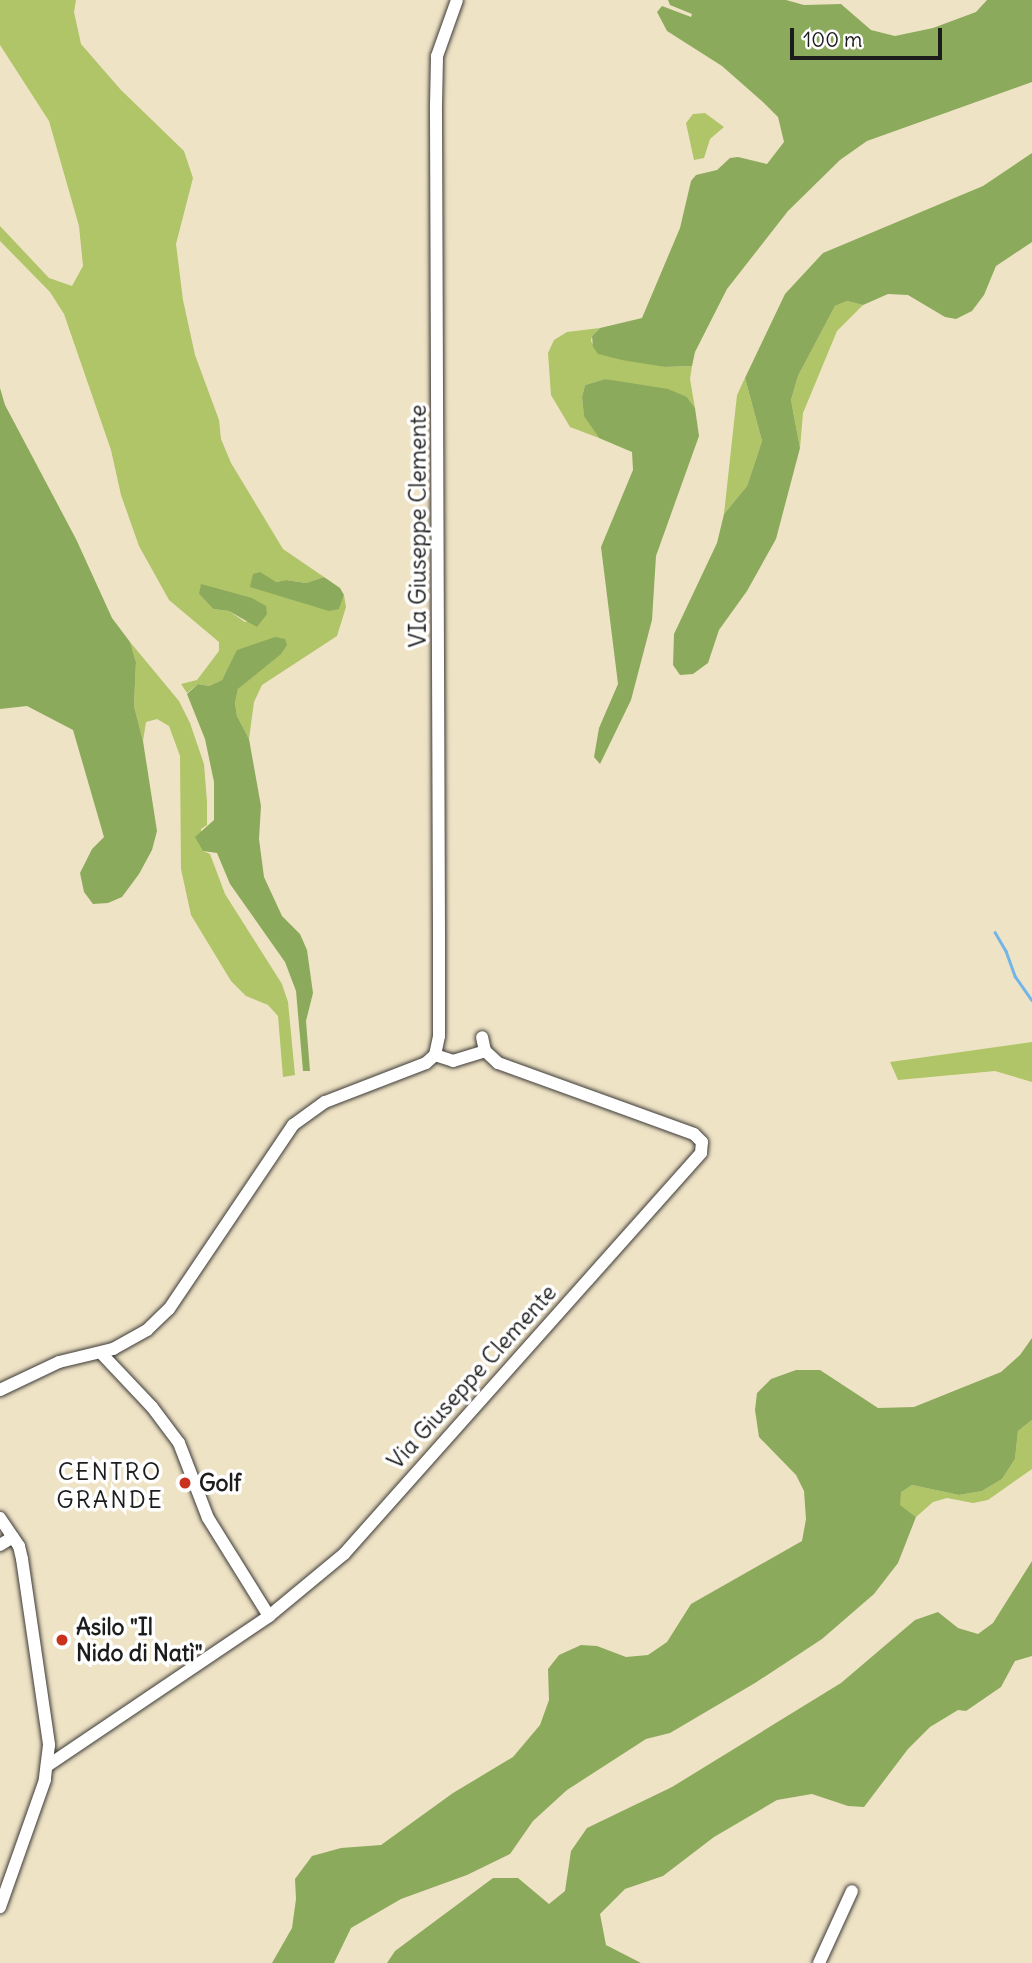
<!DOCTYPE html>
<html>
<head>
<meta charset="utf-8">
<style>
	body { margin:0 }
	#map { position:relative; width:1032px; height:1963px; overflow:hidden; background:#efe3c6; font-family:Delius,sans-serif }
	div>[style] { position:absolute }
	.green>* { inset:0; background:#b0c468 }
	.forest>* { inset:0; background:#8caa5c }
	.stream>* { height:2.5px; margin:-1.25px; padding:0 1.25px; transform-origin:1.25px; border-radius:1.25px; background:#74b5e8 }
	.roads { filter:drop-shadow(0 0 2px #3c3a36) drop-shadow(0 0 2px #3c3a36) }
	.minor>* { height:12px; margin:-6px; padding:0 6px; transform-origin:6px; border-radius:6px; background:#fff }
	.dots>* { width:19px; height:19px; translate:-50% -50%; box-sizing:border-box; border:4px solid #fff; border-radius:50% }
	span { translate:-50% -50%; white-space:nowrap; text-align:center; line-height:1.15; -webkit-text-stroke:7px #fff; paint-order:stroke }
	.street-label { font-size:23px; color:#1c1c1c }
	.poi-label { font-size:23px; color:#1c1c1c; font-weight:700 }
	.left { translate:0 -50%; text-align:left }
	.neighbourhood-label { font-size:24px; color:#1c1c1c; letter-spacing:2px }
	.scale { position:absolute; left:790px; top:28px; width:152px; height:32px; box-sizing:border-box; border:4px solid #1c1c1c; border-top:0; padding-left:9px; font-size:21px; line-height:24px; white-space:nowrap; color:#1c1c1c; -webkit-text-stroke:5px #fff; paint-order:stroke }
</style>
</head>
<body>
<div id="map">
	<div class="green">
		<i style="clip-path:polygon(evenodd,0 0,76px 0,74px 12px,81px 44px,121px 90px,184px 151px,193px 178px,176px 244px,183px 300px,195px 355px,219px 420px,221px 439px,231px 463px,283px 549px,324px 577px,306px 583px,286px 580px,276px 582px,253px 574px,339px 608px,344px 595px,346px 607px,337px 636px,262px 685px,254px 702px,249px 739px,237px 716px,235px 703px,238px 689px,248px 679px,238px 650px,222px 680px,209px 686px,198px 684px,187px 693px,181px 684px,197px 680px,219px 651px,219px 642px,169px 600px,139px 546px,121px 495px,111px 450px,64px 314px,50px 292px,0 241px,0 226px,49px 278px,72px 286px,83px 266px,79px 226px,49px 121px,0 45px,0 0,199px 594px,267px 614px,245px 622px,229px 611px,213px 609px,199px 594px)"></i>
		<i style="clip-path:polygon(705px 113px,724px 127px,710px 139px,704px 158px,694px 160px,686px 123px,693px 114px)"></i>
		<i style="clip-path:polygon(847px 301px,863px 305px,837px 331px,803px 413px,800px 448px,791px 400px,798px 376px,835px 306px)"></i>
		<i style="clip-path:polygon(600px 328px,592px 336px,591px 341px,599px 354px,665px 367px,692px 366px,690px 379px,695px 408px,687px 397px,605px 379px,585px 385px,582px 397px,584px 415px,599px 438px,570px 427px,551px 395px,548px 353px,554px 340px,567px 332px)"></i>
		<i style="clip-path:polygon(745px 378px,762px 441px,747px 486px,724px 514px,737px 395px)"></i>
		<i style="clip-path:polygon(130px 642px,179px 701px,190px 723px,204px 764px,207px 802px,207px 825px,201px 829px,203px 851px,210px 854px,225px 894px,282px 984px,288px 1002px,295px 1075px,283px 1077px,278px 1016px,268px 1005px,246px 996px,231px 981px,191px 915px,181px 869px,180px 756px,169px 726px,157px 719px,146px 722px,143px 741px,134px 706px,136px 662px)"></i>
		<i style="clip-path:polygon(1032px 1042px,1032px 1082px,995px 1071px,898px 1080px,890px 1062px)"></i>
		<i style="clip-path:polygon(1032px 1420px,1032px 1469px,988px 1500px,973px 1503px,947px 1498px,933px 1502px,916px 1517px,899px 1505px,900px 1492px,912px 1485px,959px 1495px,982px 1491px,1002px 1479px,1015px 1459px,1018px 1431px)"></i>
	</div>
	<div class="forest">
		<i style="clip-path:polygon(668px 0,786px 0,804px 5px,841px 4px,871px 30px,895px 36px,933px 28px,976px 12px,987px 0,1032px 0,1032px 82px,867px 141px,840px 160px,788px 211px,727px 289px,695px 352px,692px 366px,665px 367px,622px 360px,598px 354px,593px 347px,592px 336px,600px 328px,642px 318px,680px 228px,691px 181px,696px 175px,717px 170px,730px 158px,738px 157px,767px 164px,784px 142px,778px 117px,764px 103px,722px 66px,667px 31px,657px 12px,662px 6px,691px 17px,692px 14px,670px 5px)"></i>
		<i style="clip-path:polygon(1032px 153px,1032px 242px,996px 266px,984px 295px,972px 311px,956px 319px,945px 317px,908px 295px,888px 294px,863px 305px,847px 301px,835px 306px,798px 376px,791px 400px,800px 448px,776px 539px,747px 591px,719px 630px,708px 663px,693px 674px,680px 675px,673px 665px,674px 634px,717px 543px,724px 514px,747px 486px,762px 441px,745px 378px,785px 294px,823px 253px,983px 186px)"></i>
		<i style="clip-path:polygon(605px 379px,668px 389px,687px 397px,695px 408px,699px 436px,656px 556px,652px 620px,631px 700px,600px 764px,594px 757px,599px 728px,618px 684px,601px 547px,633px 470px,632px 452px,599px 438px,584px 416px,582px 397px,585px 385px)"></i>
		<i style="clip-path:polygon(0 388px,5px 405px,76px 539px,112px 618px,130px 642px,136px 662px,134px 706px,143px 741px,157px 831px,152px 850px,139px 874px,122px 897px,108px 903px,93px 904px,84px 892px,80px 873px,92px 849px,104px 837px,73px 730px,27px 706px,0 709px)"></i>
		<i style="clip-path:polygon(260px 572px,276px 582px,286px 580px,306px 583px,324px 577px,340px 588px,344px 595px,339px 609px,329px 611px,250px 587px,253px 574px)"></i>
		<i style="clip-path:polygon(201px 584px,252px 598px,266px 606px,267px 614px,257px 627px,229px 611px,213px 609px,199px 594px)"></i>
		<i style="clip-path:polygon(275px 637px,285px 639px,287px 645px,281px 654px,238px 689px,235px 703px,237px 716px,249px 739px,261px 806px,259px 839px,264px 877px,282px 916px,300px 934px,307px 950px,313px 993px,306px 1021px,310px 1071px,303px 1071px,296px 991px,285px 962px,230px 884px,217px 853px,203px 851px,195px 837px,214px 820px,214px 782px,205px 739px,187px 694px,198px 684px,209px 686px,222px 680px,237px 650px)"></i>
		<i style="clip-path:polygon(1032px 1338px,1032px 1420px,1018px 1431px,1015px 1459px,1002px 1479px,982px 1491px,959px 1495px,912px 1485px,901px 1492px,900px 1505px,916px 1517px,898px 1563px,874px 1594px,822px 1639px,755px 1683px,670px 1733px,646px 1739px,567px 1790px,533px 1821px,510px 1854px,467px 1875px,401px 1899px,351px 1928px,334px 1963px,272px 1963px,292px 1928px,296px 1899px,295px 1879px,312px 1856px,341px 1848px,381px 1845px,453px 1793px,513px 1757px,540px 1725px,549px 1700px,548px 1669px,559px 1655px,581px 1645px,597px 1646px,626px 1657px,648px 1655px,667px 1642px,691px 1604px,802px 1541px,806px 1519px,804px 1491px,796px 1475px,759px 1437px,755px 1410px,757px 1393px,771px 1379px,796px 1370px,820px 1370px,878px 1408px,914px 1407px,1001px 1372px,1020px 1355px)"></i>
		<i style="clip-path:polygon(1032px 1561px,1032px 1656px,1015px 1661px,1001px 1687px,966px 1711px,958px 1710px,930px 1727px,908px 1749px,864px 1807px,848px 1806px,812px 1794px,777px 1800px,714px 1837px,663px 1876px,625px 1889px,600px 1914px,606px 1945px,641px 1963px,387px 1963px,395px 1951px,493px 1878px,518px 1878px,549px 1904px,565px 1891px,571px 1851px,587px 1828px,672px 1787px,841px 1683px,915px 1620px,938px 1612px,958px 1628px,978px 1634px,993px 1623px)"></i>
	</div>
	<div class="stream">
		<i style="left:995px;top:932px;width:22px;rotate:60deg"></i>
		<i style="left:1006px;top:951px;width:27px;rotate:70deg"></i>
		<i style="left:1015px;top:976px;width:29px;rotate:55deg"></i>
	</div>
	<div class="roads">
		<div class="minor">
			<i style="left:435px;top:1055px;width:19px;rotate:-78deg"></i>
			<i style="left:439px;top:1036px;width:101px;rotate:-90deg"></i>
			<i style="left:439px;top:935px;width:830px;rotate:-90.21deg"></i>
			<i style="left:436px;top:105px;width:49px;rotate:-88.8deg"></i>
			<i style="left:437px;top:56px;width:59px;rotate:-70.3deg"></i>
			<i style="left:435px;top:1055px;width:19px;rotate:18deg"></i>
			<i style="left:453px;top:1061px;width:34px;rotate:-17deg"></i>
			<i style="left:101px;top:1353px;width:74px;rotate:46.6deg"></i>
			<i style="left:152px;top:1407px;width:45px;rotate:53.1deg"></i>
			<i style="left:179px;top:1443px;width:80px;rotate:68.9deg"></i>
			<i style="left:208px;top:1518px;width:115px;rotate:58.1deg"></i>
			<i style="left:0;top:1390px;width:65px;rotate:-25.4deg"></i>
			<i style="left:59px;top:1362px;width:56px;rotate:-13.5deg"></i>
			<i style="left:113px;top:1349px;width:39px;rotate:-29deg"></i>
			<i style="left:147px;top:1330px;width:30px;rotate:-44deg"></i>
			<i style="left:169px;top:1309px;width:222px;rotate:-56deg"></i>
			<i style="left:293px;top:1125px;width:39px;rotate:-36deg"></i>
			<i style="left:325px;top:1102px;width:108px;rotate:-21.1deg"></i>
			<i style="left:426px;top:1063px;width:12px;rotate:-42deg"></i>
			<i style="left:0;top:1518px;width:34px;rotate:56deg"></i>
			<i style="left:19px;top:1546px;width:13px;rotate:77deg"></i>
			<i style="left:22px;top:1559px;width:188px;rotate:81.7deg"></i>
			<i style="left:49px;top:1745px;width:35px;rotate:97deg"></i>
			<i style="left:45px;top:1780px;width:135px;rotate:109.5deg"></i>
			<i style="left:0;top:1545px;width:15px;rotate:-32deg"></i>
			<i style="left:47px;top:1766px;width:268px;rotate:-34deg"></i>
			<i style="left:269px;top:1616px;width:97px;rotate:-39.6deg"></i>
			<i style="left:344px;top:1554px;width:537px;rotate:-48.32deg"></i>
			<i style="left:701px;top:1153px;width:11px;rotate:-85deg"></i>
			<i style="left:702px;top:1142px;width:11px;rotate:-135deg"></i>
			<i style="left:694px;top:1134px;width:208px;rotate:-160.1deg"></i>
			<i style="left:498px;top:1063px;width:18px;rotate:-137deg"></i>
			<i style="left:485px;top:1051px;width:14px;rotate:-102deg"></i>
			<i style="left:819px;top:1963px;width:79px;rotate:-65.4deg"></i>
		</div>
	</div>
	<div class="dots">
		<i style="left:185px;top:1483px;background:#c8321e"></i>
		<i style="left:62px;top:1640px;background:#c8321e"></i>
	</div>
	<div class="street-label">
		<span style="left:418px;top:526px;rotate:-90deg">VIa Giuseppe Clemente</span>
		<span style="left:472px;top:1377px;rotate:-48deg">Via Giuseppe Clemente</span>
	</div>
	<div class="poi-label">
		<span class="left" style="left:199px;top:1483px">Golf</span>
		<span class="left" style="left:76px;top:1640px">Asilo "Il<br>Nido di Natì"</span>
	</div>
	<div class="neighbourhood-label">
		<span style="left:110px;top:1486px">CENTRO<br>GRANDE</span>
	</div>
	<div class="scale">100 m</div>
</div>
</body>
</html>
